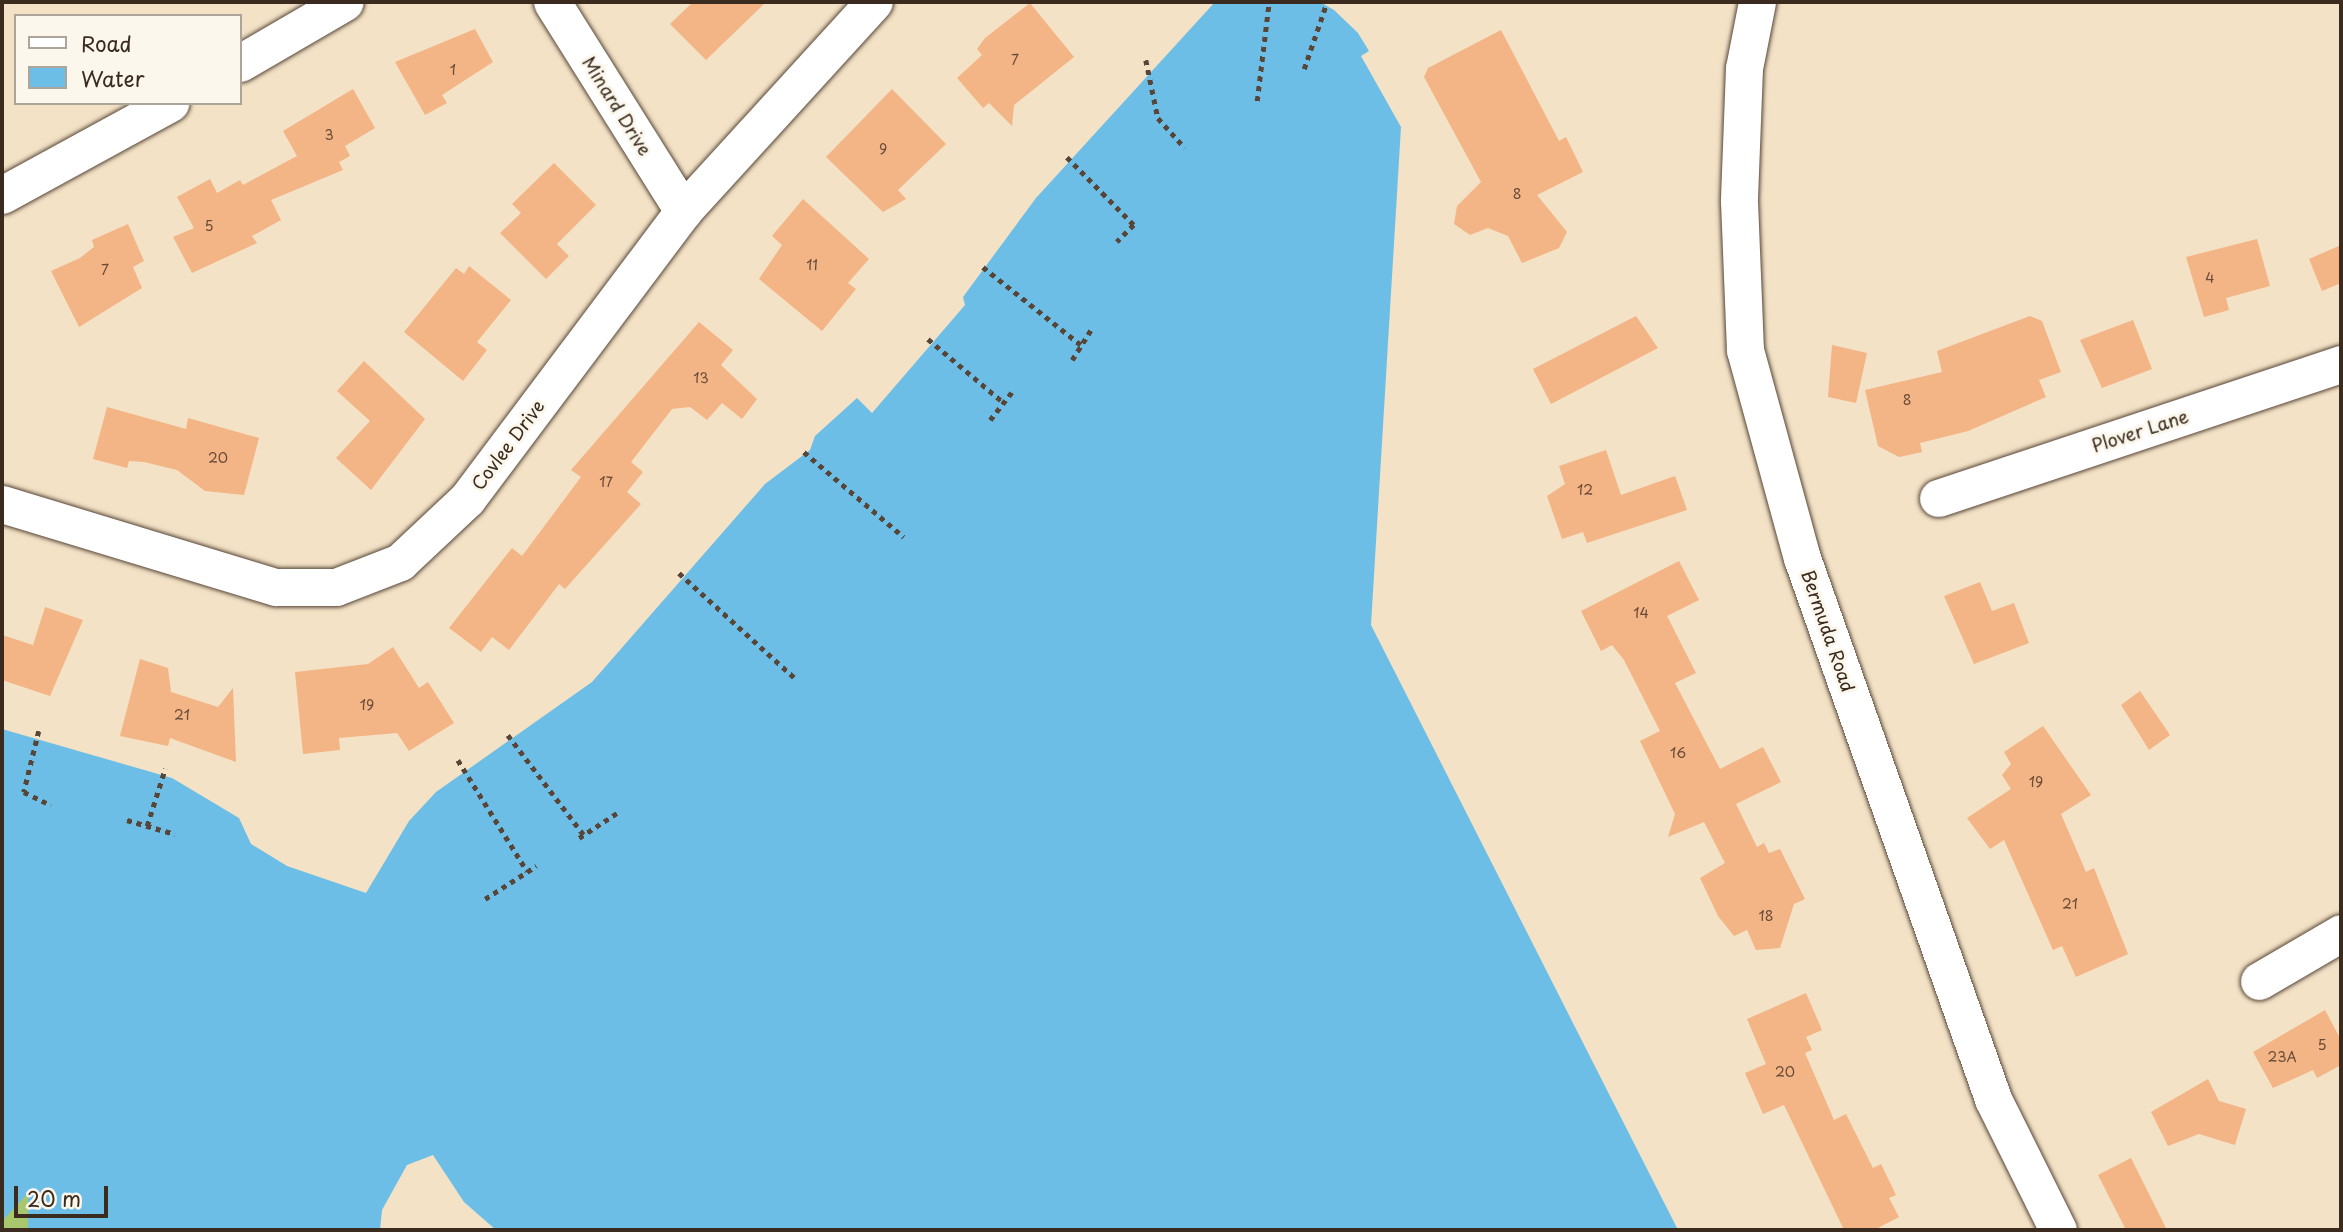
<!DOCTYPE html>
<html>
<head>
<meta charset="utf-8">
<style>
	body { margin:0 }
	#map { position:relative; width:2343px; height:1232px; overflow:hidden; background:#f3e2c6; font-family:"Playpen Sans",sans-serif }
	div>[style] { position:absolute }
	.green>* { inset:0; background:#a8c66e }
	.water>* { inset:0; background:#6cbee7 }
	.building>* { inset:0; background:#f3b486 }
	.path>* { height:4.5px; margin-top:-2.25px; transform-origin:0; background:repeating-linear-gradient(90deg,#574637 0 5px,transparent 0 10px) }
	.roads { filter:drop-shadow(0 0 2px #574637) drop-shadow(0 0 2px #574637) }
	.minor>* { height:37px; margin:-18.5px; padding:0 18.5px; transform-origin:18.5px; border-radius:18.5px; background:#fff }
	span { translate:-50% -50%; white-space:nowrap; text-align:center; line-height:1.15; -webkit-text-stroke:6px #fbf7ec; paint-order:stroke }
	.number-label { font-size:14px; color:#694c38 }
	.number-label span { -webkit-text-stroke-width:0 }
	.street-label { font-size:18px; color:#3b2a1e }
	.frame { position:absolute; inset:0; border:4px solid #3b2a1e; pointer-events:none }
	.legend { position:absolute; left:14px; top:14px; width:228px; height:91px; box-sizing:border-box; background:#fbf7ec; border:2px solid #aea59a; margin:0; padding:9px 12px; list-style:none; font-size:21px; color:#3b2a1e }
	.legend li { display:flex; align-items:center; gap:14px; height:35px }
	.legend b { width:35px; border:2px solid #aea59a }
	.scale { position:absolute; left:14px; top:1186px; width:94px; height:32px; box-sizing:border-box; border:4px solid #3b2a1e; border-top:0; padding-left:9px; font-size:21px; line-height:24px; white-space:nowrap; color:#3b2a1e; -webkit-text-stroke:5px #fbf7ec; paint-order:stroke }
</style>
</head>
<body>
<div id="map">
	<div class="green">
		<i style="clip-path:polygon(28px 1191px,28px 1230px,2px 1230px,2px 1219px)"></i>
	</div>
	<div class="water">
		<i style="clip-path:polygon(1215px 2px,1320px 2px,1334px 10px,1358px 33px,1369px 51px,1361px 56px,1401px 127px,1371px 625px,1678px 1230px,496px 1230px,464px 1202px,433px 1155px,407px 1165px,382px 1210px,380px 1230px,28px 1230px,28px 1193px,2px 1221px,2px 729px,172px 778px,239px 818px,251px 844px,287px 866px,366px 893px,409px 821px,436px 792px,592px 682px,765px 484px,810px 450px,815px 436px,857px 398px,872px 413px,965px 305px,963px 297px,1036px 198px)"></i>
	</div>
	<div class="building">
		<i style="clip-path:polygon(693px 2px,766px 2px,706px 60px,670px 24px)"></i>
		<i style="clip-path:polygon(1030px 3px,1074px 57px,1014px 105px,1012px 126px,989px 103px,983px 108px,957px 78px,982px 55px,977px 49px,985px 38px)"></i>
		<i style="clip-path:polygon(475px 29px,493px 62px,442px 95px,447px 103px,425px 115px,395px 62px)"></i>
		<i style="clip-path:polygon(1501px 30px,1559px 141px,1566px 137px,1583px 172px,1537px 195px,1567px 232px,1559px 248px,1522px 263px,1508px 236px,1488px 228px,1470px 235px,1454px 224px,1457px 206px,1481px 182px,1424px 77px,1428px 68px)"></i>
		<i style="clip-path:polygon(353px 89px,375px 128px,345px 146px,350px 156px,339px 162px,343px 170px,271px 200px,281px 220px,252px 236px,257px 243px,192px 273px,173px 237px,194px 228px,177px 197px,210px 179px,217px 193px,240px 180px,243px 185px,297px 156px,283px 131px)"></i>
		<i style="clip-path:polygon(892px 89px,946px 144px,898px 190px,906px 199px,883px 212px,826px 157px)"></i>
		<i style="clip-path:polygon(554px 163px,596px 205px,557px 244px,569px 256px,546px 279px,500px 233px,521px 213px,512px 204px)"></i>
		<i style="clip-path:polygon(803px 199px,869px 259px,848px 283px,856px 289px,822px 331px,759px 279px,782px 245px,772px 236px)"></i>
		<i style="clip-path:polygon(128px 224px,144px 261px,133px 267px,142px 288px,79px 327px,51px 271px,80px 258px,94px 247px,92px 240px)"></i>
		<i style="clip-path:polygon(2257px 239px,2270px 286px,2226px 298px,2229px 310px,2204px 317px,2186px 257px)"></i>
		<i style="clip-path:polygon(2341px 245px,2341px 283px,2322px 291px,2309px 259px)"></i>
		<i style="clip-path:polygon(469px 266px,511px 300px,477px 342px,487px 350px,463px 381px,404px 332px,456px 268px,464px 274px)"></i>
		<i style="clip-path:polygon(1636px 316px,1658px 348px,1551px 404px,1533px 369px)"></i>
		<i style="clip-path:polygon(2030px 316px,2042px 321px,2061px 372px,2039px 380px,2046px 397px,1968px 431px,1920px 443px,1922px 452px,1899px 457px,1878px 446px,1865px 390px,1942px 372px,1937px 351px)"></i>
		<i style="clip-path:polygon(2133px 320px,2152px 369px,2102px 388px,2080px 340px)"></i>
		<i style="clip-path:polygon(699px 322px,733px 350px,721px 365px,757px 399px,742px 419px,722px 403px,707px 420px,690px 407px,672px 409px,631px 462px,643px 472px,627px 492px,641px 504px,565px 589px,559px 584px,509px 650px,492px 637px,481px 652px,449px 628px,512px 548px,522px 556px,581px 477px,571px 470px)"></i>
		<i style="clip-path:polygon(1832px 345px,1867px 353px,1856px 403px,1828px 397px)"></i>
		<i style="clip-path:polygon(364px 361px,425px 419px,371px 490px,336px 458px,370px 421px,337px 391px)"></i>
		<i style="clip-path:polygon(107px 407px,186px 429px,188px 418px,259px 438px,244px 495px,205px 491px,177px 470px,144px 462px,129px 461px,127px 468px,93px 459px)"></i>
		<i style="clip-path:polygon(1606px 450px,1621px 495px,1675px 476px,1687px 510px,1587px 543px,1583px 532px,1562px 539px,1547px 496px,1565px 484px,1559px 466px)"></i>
		<i style="clip-path:polygon(1679px 561px,1699px 600px,1667px 616px,1696px 673px,1675px 683px,1720px 769px,1763px 747px,1781px 782px,1736px 804px,1757px 847px,1764px 843px,1769px 853px,1780px 849px,1805px 899px,1794px 904px,1780px 948px,1756px 950px,1747px 930px,1734px 936px,1718px 916px,1700px 878px,1725px 863px,1704px 822px,1668px 837px,1675px 814px,1640px 741px,1660px 731px,1624px 660px,1612px 645px,1601px 651px,1581px 611px)"></i>
		<i style="clip-path:polygon(1980px 582px,1992px 611px,2014px 603px,2029px 643px,1974px 664px,1944px 596px)"></i>
		<i style="clip-path:polygon(45px 607px,83px 620px,50px 696px,2px 680px,2px 635px,33px 645px)"></i>
		<i style="clip-path:polygon(393px 647px,419px 688px,428px 682px,454px 723px,409px 751px,397px 733px,339px 738px,340px 750px,303px 754px,295px 672px,368px 664px)"></i>
		<i style="clip-path:polygon(140px 659px,168px 668px,171px 692px,218px 707px,233px 688px,236px 762px,170px 738px,168px 746px,120px 736px)"></i>
		<i style="clip-path:polygon(2140px 691px,2170px 735px,2149px 750px,2121px 705px)"></i>
		<i style="clip-path:polygon(2043px 726px,2091px 795px,2061px 814px,2086px 872px,2094px 868px,2128px 954px,2076px 977px,2062px 946px,2053px 950px,2004px 840px,1990px 849px,1967px 818px,2011px 789px,2002px 775px,2011px 764px,2004px 752px)"></i>
		<i style="clip-path:polygon(1806px 993px,1822px 1030px,1806px 1037px,1812px 1050px,1805px 1053px,1834px 1120px,1846px 1114px,1873px 1168px,1881px 1164px,1896px 1195px,1889px 1198px,1899px 1217px,1874px 1230px,1844px 1230px,1784px 1105px,1763px 1114px,1745px 1073px,1766px 1064px,1747px 1019px)"></i>
		<i style="clip-path:polygon(2325px 1010px,2341px 1040px,2341px 1065px,2317px 1078px,2313px 1070px,2273px 1088px,2253px 1052px)"></i>
		<i style="clip-path:polygon(2208px 1079px,2219px 1101px,2246px 1109px,2235px 1145px,2199px 1134px,2168px 1146px,2151px 1112px)"></i>
		<i style="clip-path:polygon(2131px 1158px,2167px 1230px,2126px 1230px,2098px 1175px)"></i>
	</div>
	<div class="path">
		<i style="left:1146px;top:60px;width:59px;rotate:78.3deg"></i>
		<i style="left:1158px;top:118px;width:40px;rotate:48deg"></i>
		<i style="left:1304px;top:69px;width:71px;rotate:-71.1deg"></i>
		<i style="left:1257px;top:101px;width:100px;rotate:-83.1deg"></i>
		<i style="left:1067px;top:157px;width:95px;rotate:45.4deg"></i>
		<i style="left:1134px;top:225px;width:24px;rotate:135deg"></i>
		<i style="left:983px;top:267px;width:125px;rotate:38.5deg"></i>
		<i style="left:928px;top:339px;width:99px;rotate:40.1deg"></i>
		<i style="left:1072px;top:360px;width:36px;rotate:-58deg"></i>
		<i style="left:990px;top:420px;width:37px;rotate:-52deg"></i>
		<i style="left:804px;top:452px;width:131px;rotate:40.4deg"></i>
		<i style="left:679px;top:573px;width:156px;rotate:42.2deg"></i>
		<i style="left:39px;top:731px;width:63px;rotate:103.8deg"></i>
		<i style="left:24px;top:792px;width:30px;rotate:26deg"></i>
		<i style="left:508px;top:735px;width:126px;rotate:52.8deg"></i>
		<i style="left:458px;top:760px;width:131px;rotate:58.1deg"></i>
		<i style="left:127px;top:820px;width:50px;rotate:16.3deg"></i>
		<i style="left:147px;top:826px;width:60px;rotate:-72.5deg"></i>
		<i style="left:579px;top:838px;width:49px;rotate:-33.4deg"></i>
		<i style="left:485px;top:899px;width:61px;rotate:-32.9deg"></i>
	</div>
	<div class="roads">
		<div class="minor">
			<i style="left:552px;top:2px;width:247px;rotate:57.9deg"></i>
			<i style="left:1757px;top:2px;width:67px;rotate:101.1deg"></i>
			<i style="left:1744px;top:68px;width:133px;rotate:92.2deg"></i>
			<i style="left:1739px;top:201px;width:149px;rotate:87.7deg"></i>
			<i style="left:1745px;top:350px;width:216px;rotate:74.7deg"></i>
			<i style="left:1802px;top:558px;width:574px;rotate:70.55deg"></i>
			<i style="left:1993px;top:1099px;width:146px;rotate:63.6deg"></i>
			<i style="left:240px;top:63px;width:121px;rotate:-30.2deg"></i>
			<i style="left:2px;top:195px;width:192px;rotate:-28.7deg"></i>
			<i style="left:1938px;top:498px;width:425px;rotate:-18.4deg"></i>
			<i style="left:2px;top:504px;width:286px;rotate:16.9deg"></i>
			<i style="left:276px;top:587px;width:60px"></i>
			<i style="left:336px;top:587px;width:69px;rotate:-21.3deg"></i>
			<i style="left:400px;top:562px;width:92px;rotate:-43.2deg"></i>
			<i style="left:467px;top:499px;width:360px;rotate:-53.1deg"></i>
			<i style="left:683px;top:211px;width:283px;rotate:-47.6deg"></i>
			<i style="left:2259px;top:981px;width:95px;rotate:-30.3deg"></i>
		</div>
	</div>
	<div class="number-label">
		<span style="left:1015px;top:60px">7</span>
		<span style="left:453px;top:70px">1</span>
		<span style="left:329px;top:135px">3</span>
		<span style="left:883px;top:149px">9</span>
		<span style="left:1517px;top:194px">8</span>
		<span style="left:209px;top:226px">5</span>
		<span style="left:812px;top:265px">11</span>
		<span style="left:105px;top:270px">7</span>
		<span style="left:2210px;top:278px">4</span>
		<span style="left:701px;top:378px">13</span>
		<span style="left:1907px;top:400px">8</span>
		<span style="left:218px;top:458px">20</span>
		<span style="left:606px;top:482px">17</span>
		<span style="left:1585px;top:490px">12</span>
		<span style="left:1641px;top:613px">14</span>
		<span style="left:367px;top:705px">19</span>
		<span style="left:182px;top:715px">21</span>
		<span style="left:1678px;top:753px">16</span>
		<span style="left:2036px;top:782px">19</span>
		<span style="left:2070px;top:904px">21</span>
		<span style="left:1766px;top:916px">18</span>
		<span style="left:2322px;top:1045px">5</span>
		<span style="left:2282px;top:1057px">23A</span>
		<span style="left:1785px;top:1072px">20</span>
	</div>
	<div class="street-label">
		<span style="left:617px;top:106px;rotate:58deg">Minard Drive</span>
		<span style="left:2140px;top:431px;rotate:-18deg">Plover Lane</span>
		<span style="left:508px;top:445px;rotate:-53deg">Covlee Drive</span>
		<span style="left:1828px;top:631px;rotate:71deg">Bermuda Road</span>
	</div>
	<div class="frame"></div>
	<ul class="legend">
	<li><b style="height:9px;background:#fff"></b>Road</li>
	<li><b style="height:19px;background:#6cbee7"></b>Water</li>
	</ul>
	<div class="scale">20 m</div>
</div>
</body>
</html>
